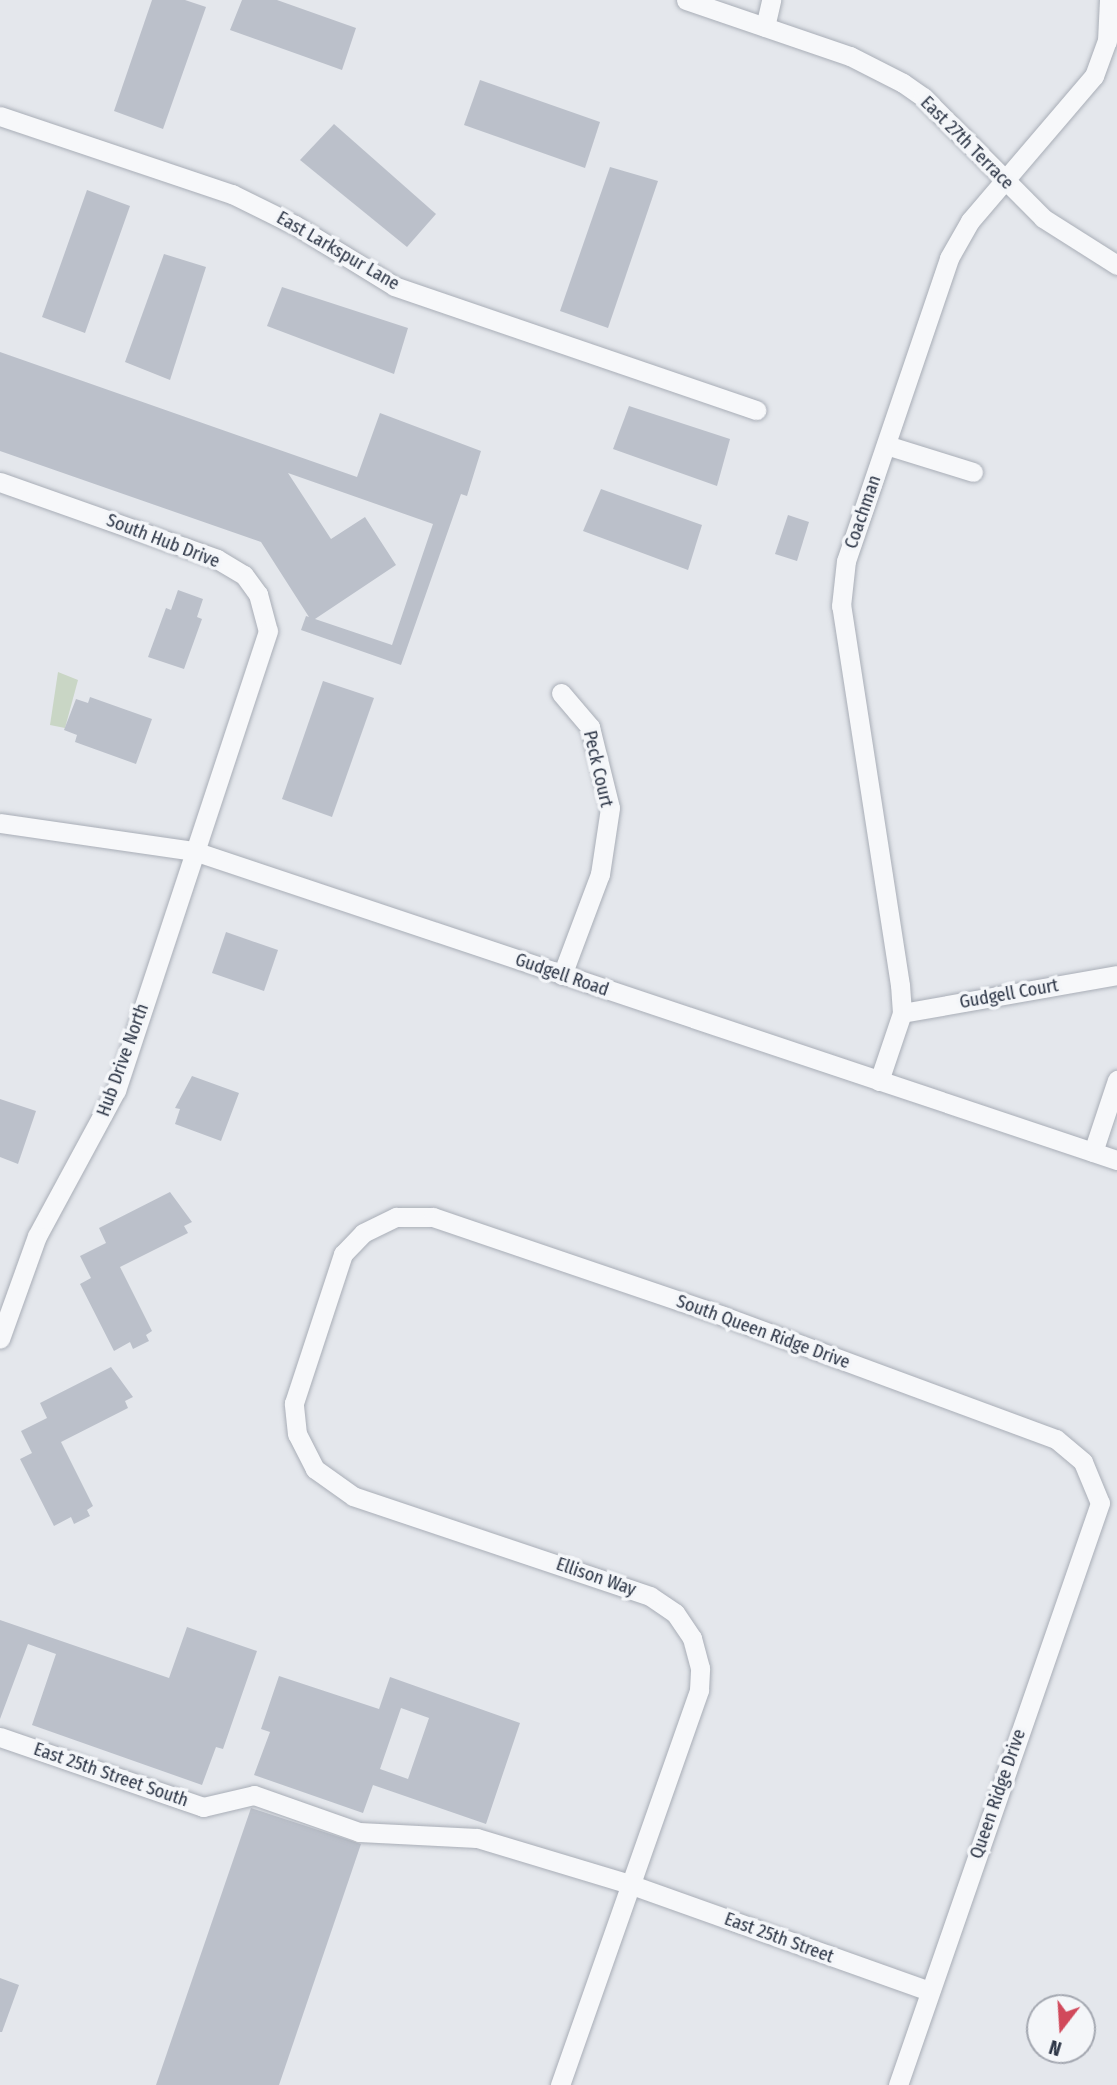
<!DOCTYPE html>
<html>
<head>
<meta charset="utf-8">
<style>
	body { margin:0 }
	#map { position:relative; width:1117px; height:2085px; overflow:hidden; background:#e4e7ec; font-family:"Fira Sans Condensed",sans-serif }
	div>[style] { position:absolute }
	.green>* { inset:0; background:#c9d6c5 }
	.building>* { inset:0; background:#bbc0ca }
	.roads { filter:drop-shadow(0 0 2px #a9aeb7) drop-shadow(0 0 2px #a9aeb7) }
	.street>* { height:19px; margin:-9.5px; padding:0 9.5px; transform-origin:9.5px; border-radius:9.5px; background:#f7f8fa }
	span { translate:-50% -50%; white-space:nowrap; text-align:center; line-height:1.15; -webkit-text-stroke:7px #f4f6f9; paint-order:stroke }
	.street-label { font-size:18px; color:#2b3445 }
	.north { position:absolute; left:1026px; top:1994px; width:70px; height:70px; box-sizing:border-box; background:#f4f6f9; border:2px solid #a4a8b1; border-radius:50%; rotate:197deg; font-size:19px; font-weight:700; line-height:28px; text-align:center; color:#2b3445 }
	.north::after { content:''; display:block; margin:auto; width:24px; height:32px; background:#d1495b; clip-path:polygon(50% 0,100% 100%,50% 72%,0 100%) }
</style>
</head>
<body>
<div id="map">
	<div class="green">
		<i style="clip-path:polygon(58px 672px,78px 680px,65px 728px,50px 725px)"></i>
	</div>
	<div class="building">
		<i style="clip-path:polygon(152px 0,185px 0,206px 7px,163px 129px,114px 111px)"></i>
		<i style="clip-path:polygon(242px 0,277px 0,356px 28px,342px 70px,230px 30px)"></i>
		<i style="clip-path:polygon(480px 80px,600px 122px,585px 168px,464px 125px)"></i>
		<i style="clip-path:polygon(334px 124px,436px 214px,407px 247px,300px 160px)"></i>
		<i style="clip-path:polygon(610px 167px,658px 181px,608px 328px,560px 311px)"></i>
		<i style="clip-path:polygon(87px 190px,130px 206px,85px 333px,42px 317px)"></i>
		<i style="clip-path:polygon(164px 254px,206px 267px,170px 380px,125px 362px)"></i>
		<i style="clip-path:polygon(282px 287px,408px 328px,394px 374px,267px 326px)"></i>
		<i style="clip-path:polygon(evenodd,0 352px,357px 477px,380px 413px,481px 451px,467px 496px,461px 494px,401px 665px,301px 630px,306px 616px,309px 617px,261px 542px,0 451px,0 352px,288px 473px,433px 524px,392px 645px,315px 619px,396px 565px,365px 517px,331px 539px,288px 473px)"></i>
		<i style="clip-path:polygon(629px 406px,730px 439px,717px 486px,613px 449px)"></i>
		<i style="clip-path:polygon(601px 489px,702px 525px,688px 570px,583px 531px)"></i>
		<i style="clip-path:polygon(788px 515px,809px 522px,797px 561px,775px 554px)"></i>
		<i style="clip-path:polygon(178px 590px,203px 599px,197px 617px,202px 619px,184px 669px,148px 657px,166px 608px,171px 610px)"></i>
		<i style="clip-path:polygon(323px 681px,374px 698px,332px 817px,282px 799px)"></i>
		<i style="clip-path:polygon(90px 697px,152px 719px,136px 764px,75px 742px,77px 735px,64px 730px,76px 699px,88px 703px)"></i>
		<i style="clip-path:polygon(226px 932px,278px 950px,264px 991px,212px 973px)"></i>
		<i style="clip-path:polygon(192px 1076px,239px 1093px,221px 1141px,175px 1124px,180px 1109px,175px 1108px)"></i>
		<i style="clip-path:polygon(0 1099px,36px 1111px,18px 1164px,0 1157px)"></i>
		<i style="clip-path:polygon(170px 1192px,192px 1222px,184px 1226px,188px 1233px,120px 1267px,152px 1331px,146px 1335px,149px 1341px,133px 1349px,130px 1342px,114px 1351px,80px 1284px,91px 1278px,80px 1256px,106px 1243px,99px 1228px)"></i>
		<i style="clip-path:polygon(111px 1367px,133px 1397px,125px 1401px,128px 1408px,61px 1442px,93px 1506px,87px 1510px,90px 1516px,74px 1524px,71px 1517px,54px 1526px,20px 1459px,32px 1453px,21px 1431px,47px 1418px,40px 1403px)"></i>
		<i style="clip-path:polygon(0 1620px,169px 1678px,187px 1627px,257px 1651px,223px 1749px,216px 1747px,202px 1785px,32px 1725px,56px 1654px,28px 1644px,0 1719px)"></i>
		<i style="clip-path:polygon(evenodd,279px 1676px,379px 1709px,390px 1677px,520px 1723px,486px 1824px,373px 1785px,363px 1813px,254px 1775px,270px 1732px,261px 1729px,279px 1676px,401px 1708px,429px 1718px,408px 1779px,380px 1769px,401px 1708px)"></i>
		<i style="clip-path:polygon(251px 1808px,361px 1844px,279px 2085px,156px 2085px)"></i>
		<i style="clip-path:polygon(0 1978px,19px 1985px,2px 2032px,0 2032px)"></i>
	</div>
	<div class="roads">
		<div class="street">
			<i style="left:686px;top:0;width:173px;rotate:18.9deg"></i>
			<i style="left:850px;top:56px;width:59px;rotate:27deg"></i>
			<i style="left:903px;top:83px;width:24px;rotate:35deg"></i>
			<i style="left:923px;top:97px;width:170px;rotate:45.2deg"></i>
			<i style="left:1043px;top:218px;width:88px;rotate:32.4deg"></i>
			<i style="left:765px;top:27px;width:28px;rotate:-77deg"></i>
			<i style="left:0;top:116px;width:245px;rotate:18.6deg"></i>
			<i style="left:232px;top:194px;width:70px;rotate:26.2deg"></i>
			<i style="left:295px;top:225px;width:116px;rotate:31.6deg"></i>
			<i style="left:394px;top:286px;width:383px;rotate:18.9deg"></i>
			<i style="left:886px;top:445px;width:91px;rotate:17.2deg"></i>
			<i style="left:0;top:482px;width:230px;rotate:19.5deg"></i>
			<i style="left:217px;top:559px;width:31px;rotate:31deg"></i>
			<i style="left:244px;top:575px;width:24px;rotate:54deg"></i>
			<i style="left:258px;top:594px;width:38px;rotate:75deg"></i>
			<i style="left:268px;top:631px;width:484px;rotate:108.3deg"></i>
			<i style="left:116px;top:1090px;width:166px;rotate:118.4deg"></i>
			<i style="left:37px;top:1236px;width:109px;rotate:109.8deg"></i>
			<i style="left:561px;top:693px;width:45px;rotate:49.5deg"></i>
			<i style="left:590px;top:727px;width:83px;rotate:76.1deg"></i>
			<i style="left:610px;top:808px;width:67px;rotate:98.6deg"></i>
			<i style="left:600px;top:874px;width:108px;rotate:110.6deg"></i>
			<i style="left:0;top:823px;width:196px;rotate:8.2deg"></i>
			<i style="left:194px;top:851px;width:973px;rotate:18.51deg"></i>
			<i style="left:902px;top:1013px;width:218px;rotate:-10deg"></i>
			<i style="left:879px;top:1081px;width:72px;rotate:-71.3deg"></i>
			<i style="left:902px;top:1013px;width:28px;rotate:-94deg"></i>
			<i style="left:900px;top:985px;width:384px;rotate:-98.8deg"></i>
			<i style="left:841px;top:606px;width:45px;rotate:-83.7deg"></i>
			<i style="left:846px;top:561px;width:320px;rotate:-71.2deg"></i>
			<i style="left:949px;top:258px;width:43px;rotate:-60.4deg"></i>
			<i style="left:970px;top:221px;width:191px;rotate:-49.5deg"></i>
			<i style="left:1094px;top:76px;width:37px;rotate:-70deg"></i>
			<i style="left:1107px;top:41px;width:41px;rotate:-87.2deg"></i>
			<i style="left:1093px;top:1152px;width:76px;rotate:-71.6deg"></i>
			<i style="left:0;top:1737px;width:215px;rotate:19deg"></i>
			<i style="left:203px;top:1807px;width:52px;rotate:-13.2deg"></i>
			<i style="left:254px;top:1795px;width:111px;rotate:19.4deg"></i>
			<i style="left:359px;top:1832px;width:118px;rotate:2.9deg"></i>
			<i style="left:477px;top:1838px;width:159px;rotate:16.8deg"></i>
			<i style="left:629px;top:1884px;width:319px;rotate:19.6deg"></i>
			<i style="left:560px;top:2085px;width:419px;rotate:-70.6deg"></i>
			<i style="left:699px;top:1690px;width:22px;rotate:-87deg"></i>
			<i style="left:700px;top:1668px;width:31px;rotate:-105deg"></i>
			<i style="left:692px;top:1638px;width:30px;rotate:-124deg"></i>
			<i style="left:675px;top:1613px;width:30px;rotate:-146deg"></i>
			<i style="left:650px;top:1596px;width:313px;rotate:-161.4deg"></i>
			<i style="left:353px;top:1496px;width:47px;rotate:-144.6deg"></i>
			<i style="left:315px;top:1469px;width:39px;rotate:-117deg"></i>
			<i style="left:297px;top:1434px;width:31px;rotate:-96deg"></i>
			<i style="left:294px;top:1403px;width:157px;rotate:-71.8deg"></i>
			<i style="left:343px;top:1254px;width:29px;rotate:-46deg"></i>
			<i style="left:363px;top:1233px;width:37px;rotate:-26deg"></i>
			<i style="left:396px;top:1217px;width:37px"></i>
			<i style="left:433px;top:1217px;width:306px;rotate:18.8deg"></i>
			<i style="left:723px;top:1316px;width:355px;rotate:20.3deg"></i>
			<i style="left:1056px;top:1439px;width:35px;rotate:40deg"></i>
			<i style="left:1083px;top:1462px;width:44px;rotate:67.5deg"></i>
			<i style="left:1100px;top:1503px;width:616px;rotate:109.14deg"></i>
		</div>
	</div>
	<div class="street-label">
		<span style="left:967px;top:143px;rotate:45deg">East 27th Terrace</span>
		<span style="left:338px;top:251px;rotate:30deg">East Larkspur Lane</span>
		<span style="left:863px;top:512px;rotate:-71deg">Coachman</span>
		<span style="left:163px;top:541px;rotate:21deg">South Hub Drive</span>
		<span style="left:598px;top:769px;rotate:77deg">Peck Court</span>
		<span style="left:562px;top:975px;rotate:19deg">Gudgell Road</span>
		<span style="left:1009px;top:994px;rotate:-10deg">Gudgell Court</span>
		<span style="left:123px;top:1060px;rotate:-70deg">Hub Drive North</span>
		<span style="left:763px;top:1332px;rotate:20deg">South Queen Ridge Drive</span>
		<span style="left:596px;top:1577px;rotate:19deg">Ellison Way</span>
		<span style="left:111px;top:1775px;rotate:19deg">East 25th Street South</span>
		<span style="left:998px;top:1794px;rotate:-71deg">Queen Ridge Drive</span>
		<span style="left:779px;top:1938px;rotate:20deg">East 25th Street</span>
	</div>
	<div class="north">N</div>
</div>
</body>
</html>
